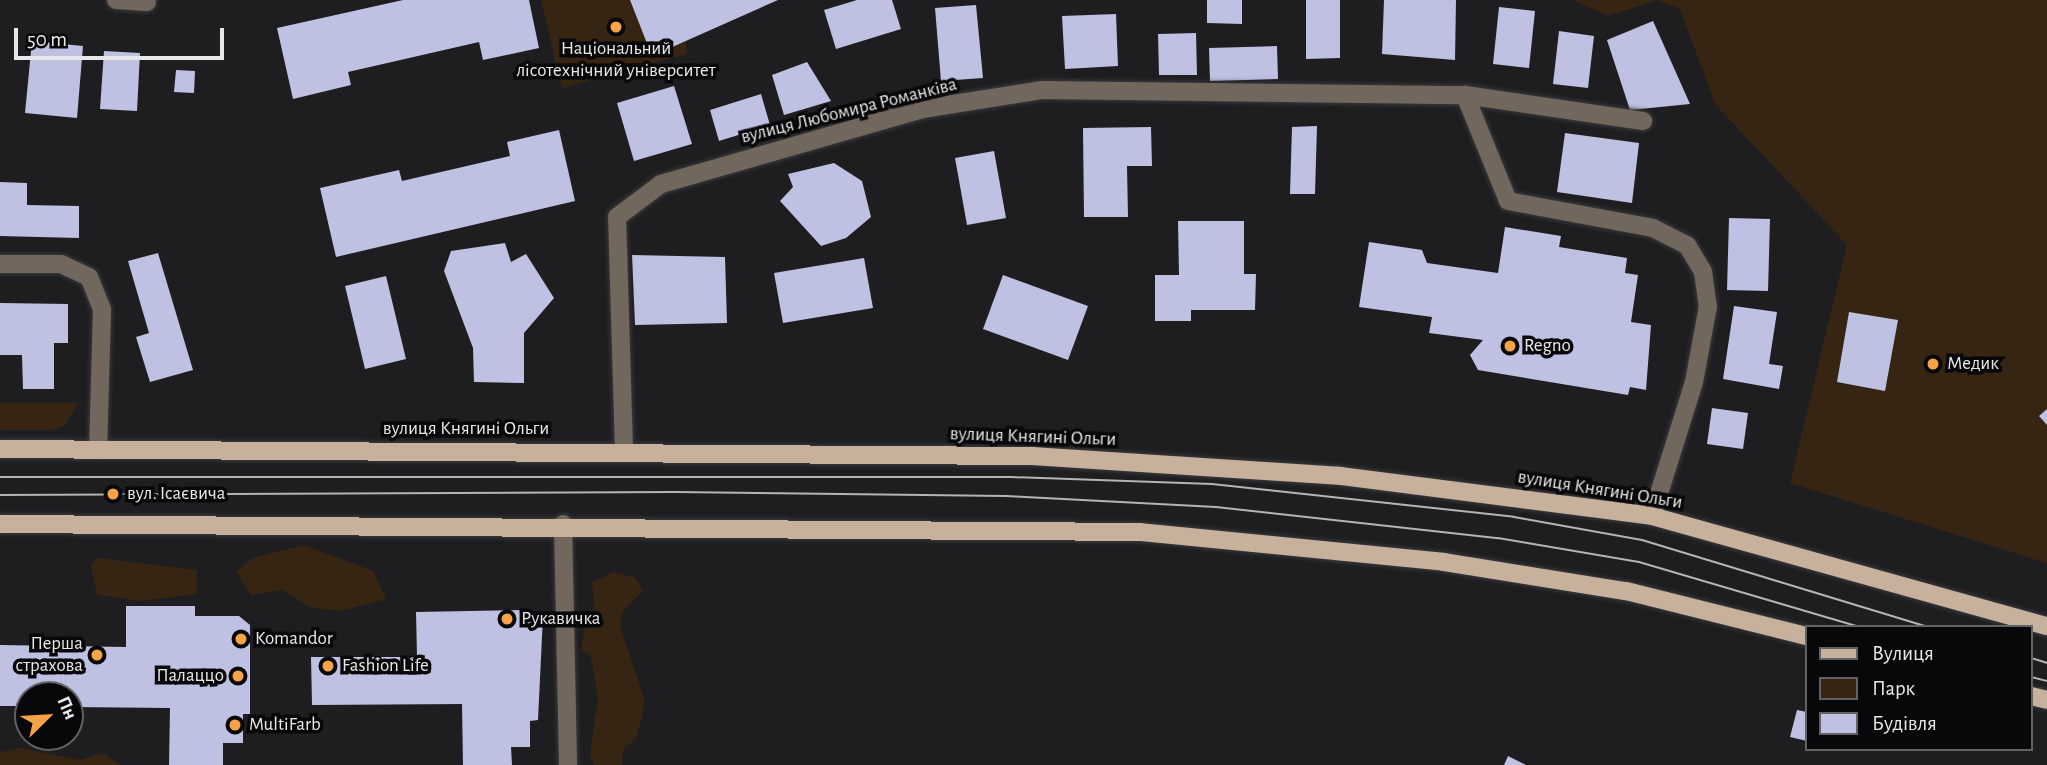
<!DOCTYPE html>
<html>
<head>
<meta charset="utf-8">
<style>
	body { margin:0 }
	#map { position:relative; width:2047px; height:765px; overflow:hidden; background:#1e1e21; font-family:"Alegreya Sans",sans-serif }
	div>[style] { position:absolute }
	.green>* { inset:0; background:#372514 }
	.building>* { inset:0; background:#bec1e2 }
	.roads { filter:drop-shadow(0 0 2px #3a3a3d) drop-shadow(0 0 2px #3a3a3d) }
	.minor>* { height:18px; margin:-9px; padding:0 9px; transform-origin:9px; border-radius:9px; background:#72675d }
	.major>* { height:18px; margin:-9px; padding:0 9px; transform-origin:9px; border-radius:9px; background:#c8b19c }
	.tram>* { height:2px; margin:-1px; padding:0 1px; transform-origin:1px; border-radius:1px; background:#b4b4b6 }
	.dots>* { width:19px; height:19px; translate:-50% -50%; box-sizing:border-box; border:4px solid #08080a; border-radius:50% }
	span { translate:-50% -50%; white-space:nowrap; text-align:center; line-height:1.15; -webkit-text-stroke:7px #08080a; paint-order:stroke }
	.poi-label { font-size:19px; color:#e8e8ea }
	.left { translate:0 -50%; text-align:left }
	.right { translate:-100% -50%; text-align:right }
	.street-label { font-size:19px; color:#e8e8ea }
	.legend { position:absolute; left:1805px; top:625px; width:228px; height:126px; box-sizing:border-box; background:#08080a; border:2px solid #626264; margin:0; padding:9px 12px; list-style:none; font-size:21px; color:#e8e8ea }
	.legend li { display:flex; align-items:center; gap:14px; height:35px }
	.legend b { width:35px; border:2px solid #626264 }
	.north { position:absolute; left:14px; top:681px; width:70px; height:70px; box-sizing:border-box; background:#08080a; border:2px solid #626264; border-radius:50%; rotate:66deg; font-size:19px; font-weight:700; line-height:28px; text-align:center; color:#e8e8ea }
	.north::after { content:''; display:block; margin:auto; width:24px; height:32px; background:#f5a346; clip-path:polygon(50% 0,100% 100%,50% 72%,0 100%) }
	.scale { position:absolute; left:14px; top:28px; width:210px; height:32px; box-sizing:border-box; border:4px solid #e8e8ea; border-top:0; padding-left:9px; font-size:21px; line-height:24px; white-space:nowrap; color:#e8e8ea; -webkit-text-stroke:5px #08080a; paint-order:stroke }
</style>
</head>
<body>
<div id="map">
	<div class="green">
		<i style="clip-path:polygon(541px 0,681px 0,687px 54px,562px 88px)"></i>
		<i style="clip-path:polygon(1573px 0,2047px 0,2047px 563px,1790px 483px,1847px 245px,1715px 104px,1680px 9px,1657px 0,1608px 16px)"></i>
		<i style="clip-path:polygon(0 403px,78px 403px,65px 425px,53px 430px,0 430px)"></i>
		<i style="clip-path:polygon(304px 545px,373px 571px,386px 599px,341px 611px,311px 608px,283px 590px,251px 595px,236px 572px,253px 558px)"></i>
		<i style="clip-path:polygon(98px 558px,197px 570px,197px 594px,141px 601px,97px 595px,91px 566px)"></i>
		<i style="clip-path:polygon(613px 572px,634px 577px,643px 590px,622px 613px,620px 626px,644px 698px,643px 714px,636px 738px,623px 750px,622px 765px,595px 765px,590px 756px,598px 697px,591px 657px,581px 649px,586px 620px,595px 617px,592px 583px)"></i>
		<i style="clip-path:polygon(21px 748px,80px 760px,102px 753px,121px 765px,0 765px,0 752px)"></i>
	</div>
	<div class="building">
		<i style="clip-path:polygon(403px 0,529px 0,539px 48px,483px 60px,479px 42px,348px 72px,351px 85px,293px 99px,277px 28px)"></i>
		<i style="clip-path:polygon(630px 0,778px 0,652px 56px)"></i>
		<i style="clip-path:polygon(857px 0,892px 0,901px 29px,836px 49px,824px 10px)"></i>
		<i style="clip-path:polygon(1207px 0,1242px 0,1242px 24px,1207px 23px)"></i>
		<i style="clip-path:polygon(1306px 0,1340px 0,1340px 58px,1306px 59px)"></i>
		<i style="clip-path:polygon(1384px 0,1456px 0,1455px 60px,1382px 54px)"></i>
		<i style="clip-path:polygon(976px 5px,983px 78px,941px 81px,935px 8px)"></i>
		<i style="clip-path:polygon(1499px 7px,1535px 11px,1529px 68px,1493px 64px)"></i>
		<i style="clip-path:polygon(1116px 14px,1118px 66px,1065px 69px,1062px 16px)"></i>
		<i style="clip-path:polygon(1653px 21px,1690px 104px,1630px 110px,1607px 40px)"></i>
		<i style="clip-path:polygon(1559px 31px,1594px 36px,1588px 88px,1553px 84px)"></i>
		<i style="clip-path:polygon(1196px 33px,1197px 75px,1159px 75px,1158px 34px)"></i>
		<i style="clip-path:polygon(32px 41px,83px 46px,77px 118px,25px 113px)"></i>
		<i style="clip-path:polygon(1277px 46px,1278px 79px,1210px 81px,1209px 48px)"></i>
		<i style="clip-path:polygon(104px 51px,140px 53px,137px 111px,100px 109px)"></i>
		<i style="clip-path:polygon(807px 62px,831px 101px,784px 115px,772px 75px)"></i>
		<i style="clip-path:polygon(176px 70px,195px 71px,194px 93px,174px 92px)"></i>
		<i style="clip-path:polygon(674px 86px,692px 144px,634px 161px,617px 103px)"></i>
		<i style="clip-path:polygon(761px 94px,770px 125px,719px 141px,710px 110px)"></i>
		<i style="clip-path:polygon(1317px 126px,1315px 194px,1290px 194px,1292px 127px)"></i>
		<i style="clip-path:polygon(1151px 127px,1152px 166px,1127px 166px,1128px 217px,1084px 217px,1083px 128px)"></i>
		<i style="clip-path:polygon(559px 130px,575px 201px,336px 257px,320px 188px,399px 170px,402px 181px,510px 156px,507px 142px)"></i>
		<i style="clip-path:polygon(1565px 133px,1639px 143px,1632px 203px,1557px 192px)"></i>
		<i style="clip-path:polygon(994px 151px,1006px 218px,967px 225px,955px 158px)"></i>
		<i style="clip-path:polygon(834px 163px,862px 181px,871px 217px,846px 238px,821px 246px,780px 201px,793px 187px,788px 174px)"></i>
		<i style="clip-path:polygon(0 182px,27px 183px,27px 205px,79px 206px,79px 238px,0 236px)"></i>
		<i style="clip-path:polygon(1729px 218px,1770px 219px,1768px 291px,1727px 290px)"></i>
		<i style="clip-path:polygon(1178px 221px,1244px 221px,1244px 274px,1256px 274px,1255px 310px,1191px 310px,1191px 321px,1155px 321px,1155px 275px,1179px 275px)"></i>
		<i style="clip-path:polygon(1505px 227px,1561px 236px,1559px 247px,1627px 258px,1625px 273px,1638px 275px,1631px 322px,1651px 325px,1646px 390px,1630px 387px,1628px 395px,1478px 370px,1470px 355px,1483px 340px,1429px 333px,1432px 317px,1359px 307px,1369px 242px,1422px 250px,1427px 263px,1498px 273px)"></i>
		<i style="clip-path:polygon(505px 243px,511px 262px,526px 254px,554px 298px,524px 333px,524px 383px,474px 382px,473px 348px,444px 271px,451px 251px)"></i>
		<i style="clip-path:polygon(158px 253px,193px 370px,150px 382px,136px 337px,149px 333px,128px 261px)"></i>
		<i style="clip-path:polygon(632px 255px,725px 257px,727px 323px,635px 325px)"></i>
		<i style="clip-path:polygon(864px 258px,873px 308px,783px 323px,774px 273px)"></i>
		<i style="clip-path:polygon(1003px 275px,1088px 306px,1068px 360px,983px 329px)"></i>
		<i style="clip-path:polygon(386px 276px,406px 359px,365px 369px,345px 286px)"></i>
		<i style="clip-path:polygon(0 303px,68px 304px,68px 343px,54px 343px,54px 389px,23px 389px,22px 355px,0 355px)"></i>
		<i style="clip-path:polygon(1734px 306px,1777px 312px,1769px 364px,1783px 366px,1779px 389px,1723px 379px)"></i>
		<i style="clip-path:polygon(1849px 312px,1898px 320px,1885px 391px,1837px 382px)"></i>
		<i style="clip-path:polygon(1712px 408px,1748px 413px,1743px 449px,1707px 444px)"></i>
		<i style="clip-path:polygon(2047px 409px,2047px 425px,2039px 416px)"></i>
		<i style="clip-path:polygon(126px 606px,195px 606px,195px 616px,239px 616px,250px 625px,250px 714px,243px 714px,243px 743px,223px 743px,223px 765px,169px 765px,170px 708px,70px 707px,70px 695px,28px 695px,28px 706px,0 706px,0 645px,126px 647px)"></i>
		<i style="clip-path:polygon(528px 610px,528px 616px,543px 616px,538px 720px,530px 721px,530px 747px,511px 747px,512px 765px,463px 765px,462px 704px,312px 705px,311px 657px,417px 657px,416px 612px)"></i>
		<i style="clip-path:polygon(1797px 710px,1807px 712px,1807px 741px,1790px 737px)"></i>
		<i style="clip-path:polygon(1508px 756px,1526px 765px,1504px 765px)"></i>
	</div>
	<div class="roads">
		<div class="minor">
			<i style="left:116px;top:0;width:31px;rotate:4deg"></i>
			<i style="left:1465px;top:95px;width:114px;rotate:67.9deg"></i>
			<i style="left:1508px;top:201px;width:147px;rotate:10.5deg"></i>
			<i style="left:1653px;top:228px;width:38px;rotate:27deg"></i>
			<i style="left:1687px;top:245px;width:31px;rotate:59deg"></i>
			<i style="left:1703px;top:272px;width:34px;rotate:82deg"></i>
			<i style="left:1708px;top:306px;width:77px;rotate:100.4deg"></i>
			<i style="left:1694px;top:382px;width:140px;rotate:107.4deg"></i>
			<i style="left:0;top:264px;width:61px"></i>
			<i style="left:61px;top:264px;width:31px;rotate:25deg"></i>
			<i style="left:89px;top:277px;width:35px;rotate:68deg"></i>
			<i style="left:102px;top:310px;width:140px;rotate:91.6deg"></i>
			<i style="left:624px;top:450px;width:233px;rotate:-91.7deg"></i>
			<i style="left:617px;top:217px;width:55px;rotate:-36.9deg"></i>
			<i style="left:661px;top:184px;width:272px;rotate:-16deg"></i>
			<i style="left:922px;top:109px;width:121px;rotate:-9deg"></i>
			<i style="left:1042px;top:90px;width:423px;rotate:0.7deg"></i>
			<i style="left:1465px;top:95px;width:180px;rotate:8.3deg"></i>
			<i style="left:563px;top:524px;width:241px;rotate:88.8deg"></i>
		</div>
		<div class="major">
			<i style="left:0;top:449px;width:1033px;rotate:0.39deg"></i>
			<i style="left:1033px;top:456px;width:309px;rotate:3.7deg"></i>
			<i style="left:1341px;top:476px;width:314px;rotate:7.3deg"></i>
			<i style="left:1652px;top:516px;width:410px;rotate:15.6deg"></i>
			<i style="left:0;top:524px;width:1140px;rotate:0.4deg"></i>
			<i style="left:1140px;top:532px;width:305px;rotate:5.6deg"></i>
			<i style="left:1444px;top:562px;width:184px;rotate:9.1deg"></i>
			<i style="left:1626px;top:591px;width:187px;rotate:14deg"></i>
			<i style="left:2031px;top:696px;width:16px;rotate:14deg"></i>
		</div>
	</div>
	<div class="tram">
		<i style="left:0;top:477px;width:1011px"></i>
		<i style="left:1011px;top:477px;width:201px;rotate:2deg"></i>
		<i style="left:1212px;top:484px;width:304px;rotate:6.2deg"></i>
		<i style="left:1514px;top:517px;width:130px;rotate:10.2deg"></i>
		<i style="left:1642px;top:540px;width:299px;rotate:16.9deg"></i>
		<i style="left:0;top:495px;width:675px;rotate:-0.25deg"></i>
		<i style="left:675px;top:492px;width:331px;rotate:0.7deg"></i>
		<i style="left:1006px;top:496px;width:210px;rotate:3deg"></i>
		<i style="left:1216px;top:507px;width:284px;rotate:6.3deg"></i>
		<i style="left:1498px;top:538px;width:143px;rotate:9.7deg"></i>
		<i style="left:1639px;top:562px;width:230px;rotate:16.4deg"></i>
		<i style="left:2031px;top:658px;width:17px;rotate:17deg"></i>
		<i style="left:2031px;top:677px;width:16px;rotate:14deg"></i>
	</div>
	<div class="dots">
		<i style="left:616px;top:27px;background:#f5a346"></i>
		<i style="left:1510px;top:346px;background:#f5a346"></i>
		<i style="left:1933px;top:364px;background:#f5a346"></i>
		<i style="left:113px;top:494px;background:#f5a346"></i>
		<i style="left:507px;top:619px;background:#f5a346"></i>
		<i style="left:241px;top:639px;background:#f5a346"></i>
		<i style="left:97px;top:655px;background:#f5a346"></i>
		<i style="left:328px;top:666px;background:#f5a346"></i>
		<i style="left:238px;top:676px;background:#f5a346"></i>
		<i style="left:235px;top:725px;background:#f5a346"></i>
	</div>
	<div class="poi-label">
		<span style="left:616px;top:60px">Національний<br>лісотехнічний університет</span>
		<span class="left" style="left:1524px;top:346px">Regno</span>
		<span class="left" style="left:1947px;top:364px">Медик</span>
		<span class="left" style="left:127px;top:494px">вул. Ісаєвича</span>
		<span class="left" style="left:521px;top:619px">Рукавичка</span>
		<span class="left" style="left:255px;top:639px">Komandor</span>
		<span class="right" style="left:83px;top:655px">Перша<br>страхова</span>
		<span class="left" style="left:342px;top:666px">Fashion Life</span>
		<span class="right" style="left:224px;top:676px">Палаццо</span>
		<span class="left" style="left:249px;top:725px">MultiFarb</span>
	</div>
	<div class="street-label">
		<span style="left:849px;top:111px;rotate:-14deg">вулиця Любомира Романківа</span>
		<span style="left:466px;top:429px">вулиця Княгині Ольги</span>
		<span style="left:1033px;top:437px;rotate:2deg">вулиця Княгині Ольги</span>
		<span style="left:1600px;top:490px;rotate:9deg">вулиця Княгині Ольги</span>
	</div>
	<ul class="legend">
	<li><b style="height:9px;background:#c8b19c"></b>Вулиця</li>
	<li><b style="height:19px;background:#372514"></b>Парк</li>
	<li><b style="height:19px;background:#bec1e2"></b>Будівля</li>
	</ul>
	<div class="north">Пн</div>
	<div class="scale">50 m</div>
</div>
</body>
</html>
